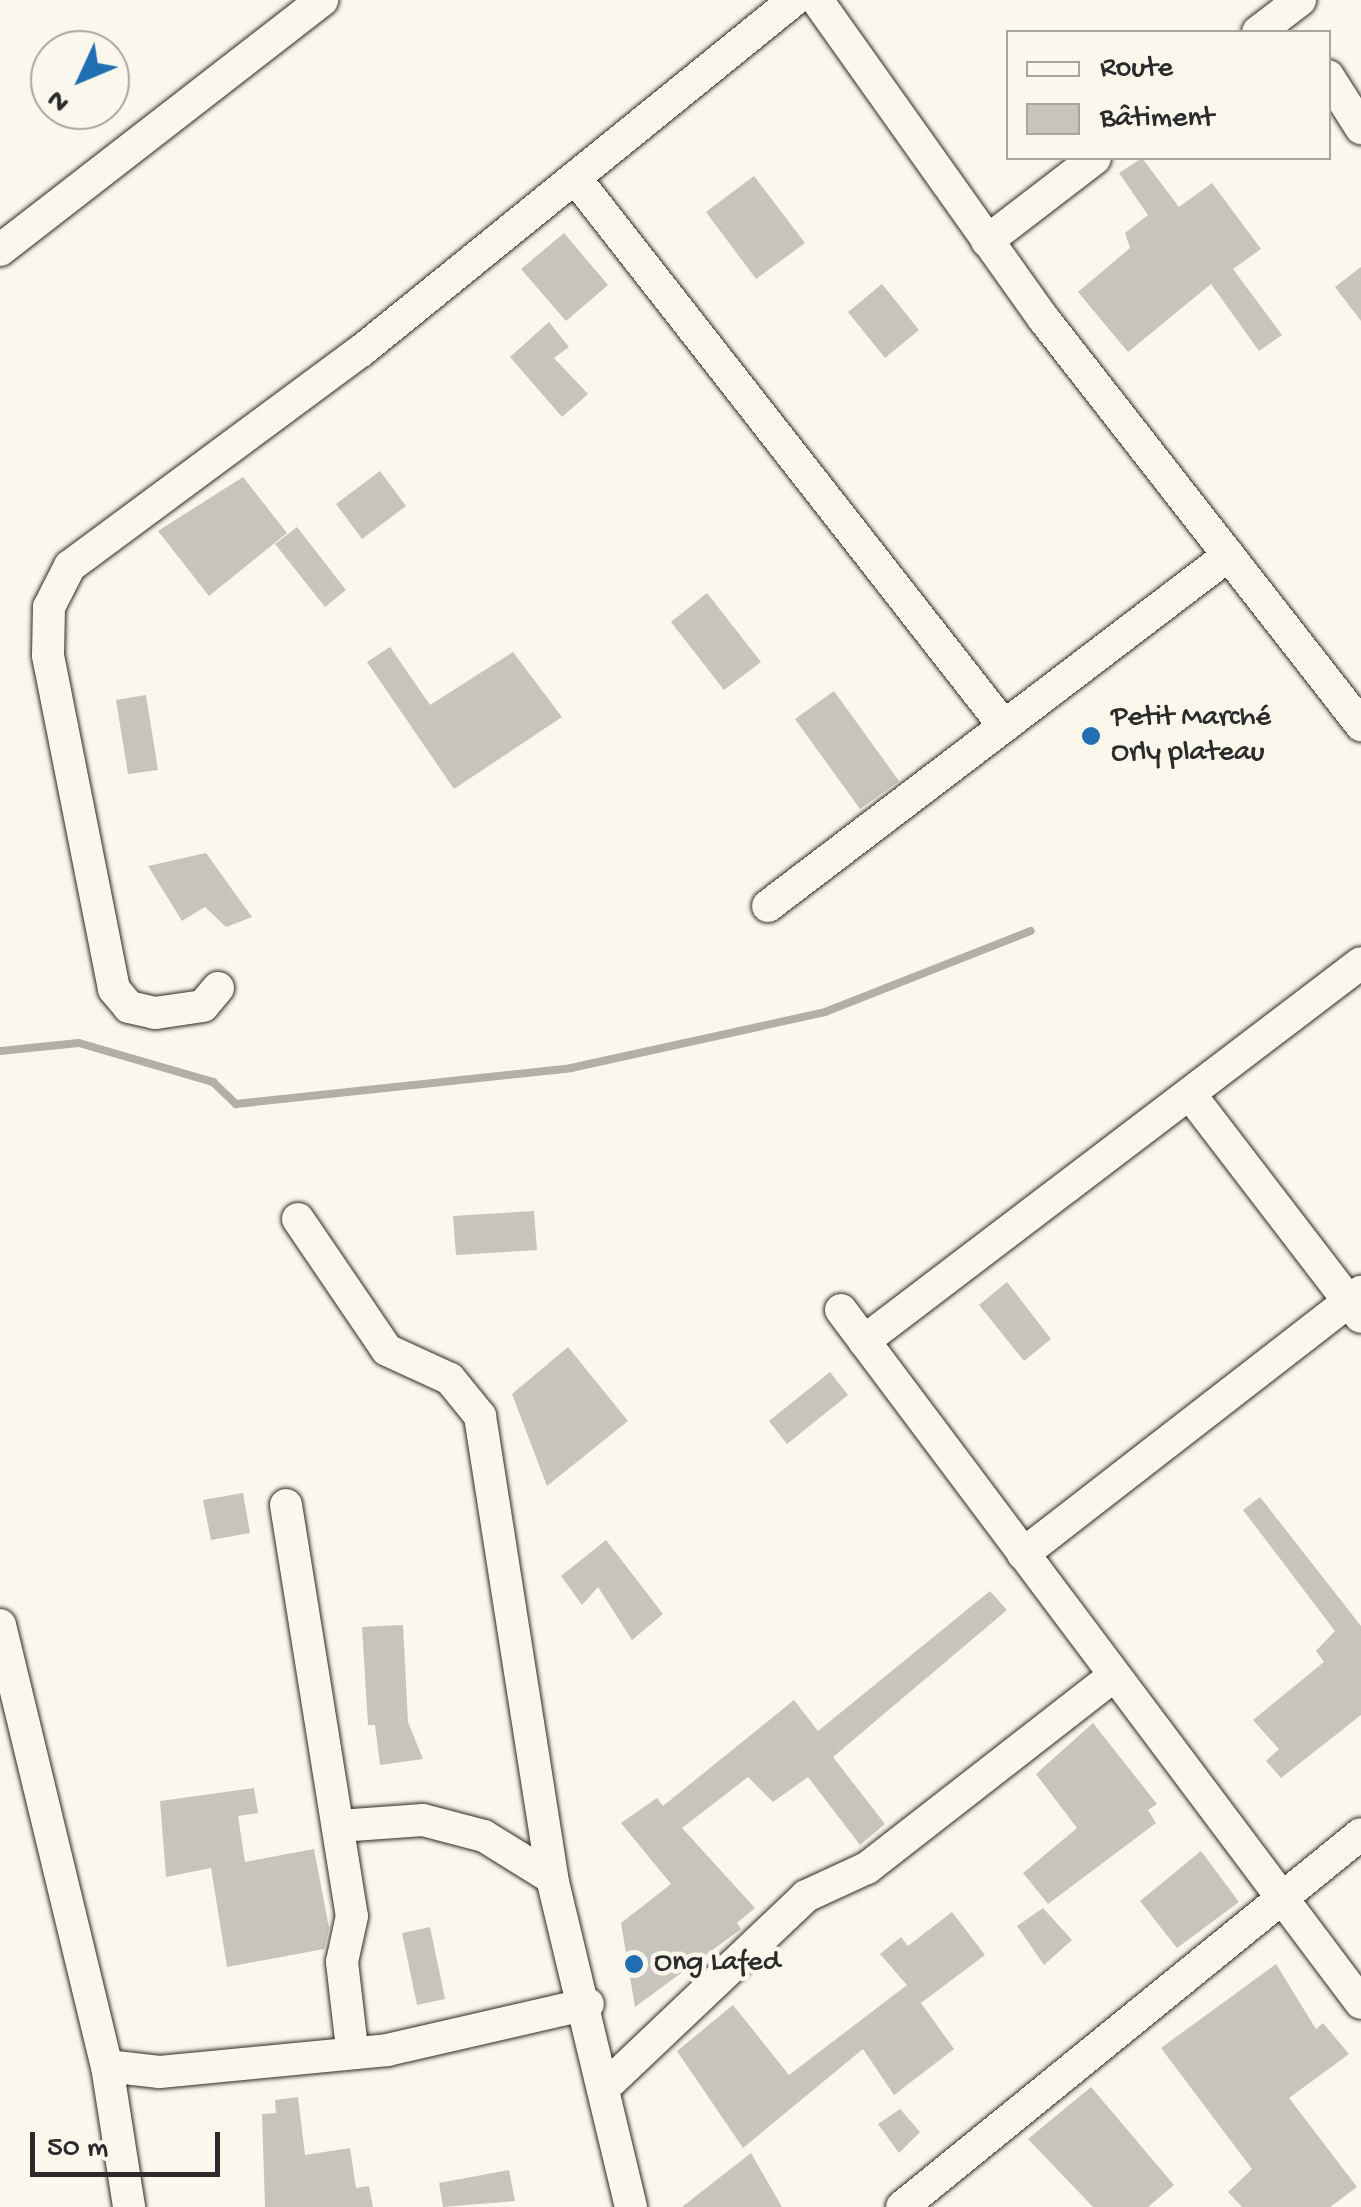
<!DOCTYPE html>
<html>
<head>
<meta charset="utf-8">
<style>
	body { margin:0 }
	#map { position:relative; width:1361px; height:2207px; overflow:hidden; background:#fbf7ec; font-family:"Gochi Hand",sans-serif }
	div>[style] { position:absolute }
	.stream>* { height:8px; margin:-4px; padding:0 4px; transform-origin:4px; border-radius:4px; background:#b1afa7 }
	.building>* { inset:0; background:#c7c4bc }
	.roads { filter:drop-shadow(0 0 2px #2b2b2b) drop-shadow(0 0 2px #2b2b2b) }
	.minor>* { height:32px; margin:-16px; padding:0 16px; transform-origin:16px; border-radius:16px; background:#fbf7ec }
	.dots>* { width:28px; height:28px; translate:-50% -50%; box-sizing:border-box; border:5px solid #fbf7ec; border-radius:50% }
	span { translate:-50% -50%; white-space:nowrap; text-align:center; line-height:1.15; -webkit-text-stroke:9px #fbf7ec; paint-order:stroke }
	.poi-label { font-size:30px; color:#2b2b2b }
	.left { translate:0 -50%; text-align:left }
	.legend { position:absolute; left:1006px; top:30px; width:325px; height:130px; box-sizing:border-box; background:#fbf7ec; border:2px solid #a8a59f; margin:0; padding:12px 18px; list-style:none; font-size:30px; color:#2b2b2b }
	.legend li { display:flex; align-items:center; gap:20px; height:50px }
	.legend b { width:50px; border:2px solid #a8a59f }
	.north { position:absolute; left:30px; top:30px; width:100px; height:100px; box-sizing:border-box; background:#fbf7ec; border:2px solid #a8a59f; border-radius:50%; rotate:226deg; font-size:28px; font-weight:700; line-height:40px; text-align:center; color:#2b2b2b }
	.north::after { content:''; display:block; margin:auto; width:35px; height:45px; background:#1f6fb2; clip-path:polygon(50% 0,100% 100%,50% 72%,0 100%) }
	.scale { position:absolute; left:30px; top:2132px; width:190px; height:45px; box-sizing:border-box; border:5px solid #2b2b2b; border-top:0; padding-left:12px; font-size:30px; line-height:35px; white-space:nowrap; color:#2b2b2b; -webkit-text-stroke:8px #fbf7ec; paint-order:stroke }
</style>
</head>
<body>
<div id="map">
	<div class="stream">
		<i style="left:0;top:1051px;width:79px;rotate:-5.8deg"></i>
		<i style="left:79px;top:1043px;width:140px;rotate:16.2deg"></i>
		<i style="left:213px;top:1082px;width:32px;rotate:44deg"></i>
		<i style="left:236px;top:1104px;width:337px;rotate:-6.1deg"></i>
		<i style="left:571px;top:1068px;width:260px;rotate:-12.4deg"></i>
		<i style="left:825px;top:1012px;width:221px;rotate:-21.5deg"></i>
	</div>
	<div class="building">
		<i style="clip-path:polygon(1142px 158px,1179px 207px,1212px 183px,1261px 249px,1233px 269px,1282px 335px,1259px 351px,1211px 284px,1128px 352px,1078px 292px,1130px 248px,1125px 233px,1148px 215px,1119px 173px)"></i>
		<i style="clip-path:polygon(754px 176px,805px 243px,756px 279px,706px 212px)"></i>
		<i style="clip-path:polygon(564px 233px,608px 285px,566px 321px,521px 269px)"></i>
		<i style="clip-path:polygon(1361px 267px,1361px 321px,1335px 287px)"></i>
		<i style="clip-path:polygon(882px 284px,919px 330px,885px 358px,848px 312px)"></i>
		<i style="clip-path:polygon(549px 322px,569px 347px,554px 358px,588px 394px,562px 417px,510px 357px)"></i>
		<i style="clip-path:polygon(380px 471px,406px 506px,362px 539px,336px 504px)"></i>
		<i style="clip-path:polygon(243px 477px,287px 533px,209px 596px,158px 531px)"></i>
		<i style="clip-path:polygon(297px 527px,346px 590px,325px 607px,275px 544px)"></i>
		<i style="clip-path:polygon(707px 593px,761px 662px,724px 690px,671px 622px)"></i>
		<i style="clip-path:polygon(390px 647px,430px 705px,513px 652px,562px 717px,454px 789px,367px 662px)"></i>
		<i style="clip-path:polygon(834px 691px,899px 781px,860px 809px,795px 719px)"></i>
		<i style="clip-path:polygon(146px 695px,158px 770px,128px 774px,116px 700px)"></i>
		<i style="clip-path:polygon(206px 853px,252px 917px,226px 927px,205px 907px,182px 921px,148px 866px)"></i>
		<i style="clip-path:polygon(534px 1211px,537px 1250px,456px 1255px,453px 1216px)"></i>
		<i style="clip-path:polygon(1007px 1282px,1051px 1339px,1024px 1361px,979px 1305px)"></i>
		<i style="clip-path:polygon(568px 1347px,628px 1421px,547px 1486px,512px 1394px)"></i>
		<i style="clip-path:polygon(830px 1372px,848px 1395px,787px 1444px,769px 1421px)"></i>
		<i style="clip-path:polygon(243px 1493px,250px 1533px,211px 1540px,203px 1500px)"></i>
		<i style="clip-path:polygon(1260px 1497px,1361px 1626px,1361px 1715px,1281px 1778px,1266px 1761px,1279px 1749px,1253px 1720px,1324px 1662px,1316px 1651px,1335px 1631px,1243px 1510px)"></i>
		<i style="clip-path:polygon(606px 1540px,663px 1614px,632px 1640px,598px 1587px,582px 1605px,561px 1576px)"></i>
		<i style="clip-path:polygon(990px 1591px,1007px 1610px,833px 1757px,885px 1824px,860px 1845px,808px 1777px,773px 1802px,748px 1777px,682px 1828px,755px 1908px,737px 1923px,741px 1929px,635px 2007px,621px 1923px,671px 1884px,621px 1823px,657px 1798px,663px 1806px,794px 1700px,818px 1731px)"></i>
		<i style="clip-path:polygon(403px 1625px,408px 1722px,423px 1759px,380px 1765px,375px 1725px,368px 1725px,362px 1627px)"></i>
		<i style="clip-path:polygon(1093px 1723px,1157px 1804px,1148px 1810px,1156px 1823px,1048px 1904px,1023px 1873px,1077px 1828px,1036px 1774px)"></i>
		<i style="clip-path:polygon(254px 1788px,258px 1813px,238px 1816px,245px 1862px,314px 1849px,329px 1928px,324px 1949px,227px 1967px,211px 1868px,166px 1877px,160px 1801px)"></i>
		<i style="clip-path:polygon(1201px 1851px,1239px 1902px,1177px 1948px,1140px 1901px)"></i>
		<i style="clip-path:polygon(1043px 1908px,1072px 1940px,1044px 1965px,1017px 1926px)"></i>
		<i style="clip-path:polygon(952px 1912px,985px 1955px,921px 2003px,954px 2049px,894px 2095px,863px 2049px,743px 2148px,677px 2051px,733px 2005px,789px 2075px,907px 1985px,880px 1954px,901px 1937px,908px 1946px)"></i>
		<i style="clip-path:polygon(430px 1927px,445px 1999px,417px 2005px,402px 1933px)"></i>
		<i style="clip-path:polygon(1276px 1964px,1316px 2029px,1323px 2023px,1349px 2054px,1289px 2098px,1357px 2187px,1330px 2207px,1242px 2207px,1228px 2192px,1252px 2169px,1161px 2048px)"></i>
		<i style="clip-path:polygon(1091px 2087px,1174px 2185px,1148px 2207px,1093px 2207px,1028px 2139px)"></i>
		<i style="clip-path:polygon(298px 2097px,305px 2155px,350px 2148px,356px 2188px,369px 2186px,373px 2207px,265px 2207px,262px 2114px,276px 2113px,275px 2100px)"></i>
		<i style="clip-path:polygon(900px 2109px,920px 2132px,899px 2153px,878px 2124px)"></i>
		<i style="clip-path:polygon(751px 2153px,782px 2207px,682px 2207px)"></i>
		<i style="clip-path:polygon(509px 2170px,515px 2201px,443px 2207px,439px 2183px)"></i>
	</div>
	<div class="roads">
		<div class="minor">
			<i style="left:817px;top:0;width:390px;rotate:54.6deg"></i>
			<i style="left:1043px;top:318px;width:517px;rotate:52deg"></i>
			<i style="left:1258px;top:32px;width:53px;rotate:-37.3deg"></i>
			<i style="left:1328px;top:76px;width:62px;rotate:57.6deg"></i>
			<i style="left:576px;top:179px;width:695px;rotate:51.96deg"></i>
			<i style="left:987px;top:241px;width:136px;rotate:-37.5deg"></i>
			<i style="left:0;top:250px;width:408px;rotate:-37.8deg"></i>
			<i style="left:768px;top:906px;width:579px;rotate:-37.29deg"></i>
			<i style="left:218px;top:988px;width:23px;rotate:130deg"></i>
			<i style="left:203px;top:1006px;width:49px;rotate:171.7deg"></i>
			<i style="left:155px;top:1013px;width:27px;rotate:-167deg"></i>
			<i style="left:129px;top:1007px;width:23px;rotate:-130deg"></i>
			<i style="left:114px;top:989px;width:340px;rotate:-101.2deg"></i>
			<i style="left:48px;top:655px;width:48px;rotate:-88.8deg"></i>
			<i style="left:49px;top:607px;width:46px;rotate:-62.9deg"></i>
			<i style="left:70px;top:566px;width:362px;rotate:-36.5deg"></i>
			<i style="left:361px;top:351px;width:557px;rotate:-39.03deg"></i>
			<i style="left:1192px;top:1097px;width:277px;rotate:52.5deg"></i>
			<i style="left:298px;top:1219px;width:158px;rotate:55.8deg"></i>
			<i style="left:387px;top:1350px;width:69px;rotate:24.7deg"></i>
			<i style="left:450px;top:1379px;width:48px;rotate:51deg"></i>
			<i style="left:480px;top:1416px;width:468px;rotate:81.1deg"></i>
			<i style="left:552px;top:1878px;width:338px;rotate:76.5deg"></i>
			<i style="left:841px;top:1310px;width:866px;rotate:53.12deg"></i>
			<i style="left:864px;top:1341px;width:624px;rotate:-37.26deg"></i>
			<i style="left:286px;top:1505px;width:416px;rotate:80.9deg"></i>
			<i style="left:352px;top:1916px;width:47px;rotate:102.3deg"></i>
			<i style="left:342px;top:1962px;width:87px;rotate:83.4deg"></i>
			<i style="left:1023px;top:1554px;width:428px;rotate:-37.8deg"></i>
			<i style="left:0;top:1625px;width:454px;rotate:76.4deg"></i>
			<i style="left:107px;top:2066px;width:143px;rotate:81.1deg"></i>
			<i style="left:339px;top:1826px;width:84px;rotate:-4.1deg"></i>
			<i style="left:423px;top:1820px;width:63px;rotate:14.7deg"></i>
			<i style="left:484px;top:1836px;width:80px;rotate:31.7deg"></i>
			<i style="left:107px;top:2066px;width:53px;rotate:6.5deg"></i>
			<i style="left:160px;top:2072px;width:228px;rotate:-5.5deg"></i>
			<i style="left:387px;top:2050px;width:206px;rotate:-12.9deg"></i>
			<i style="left:606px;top:2086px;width:276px;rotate:-43.5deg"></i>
			<i style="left:806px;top:1896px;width:67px;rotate:-24.7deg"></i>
			<i style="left:867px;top:1868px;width:313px;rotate:-37.9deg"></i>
			<i style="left:902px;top:2207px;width:591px;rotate:-39.1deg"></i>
		</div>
	</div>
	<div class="dots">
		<i style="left:1091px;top:736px;background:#1f6fb2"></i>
		<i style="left:634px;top:1964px;background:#1f6fb2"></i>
	</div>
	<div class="poi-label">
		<span class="left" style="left:1111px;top:736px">Petit Marché<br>Orly plateau</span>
		<span class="left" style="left:654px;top:1964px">Ong Lafed</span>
	</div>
	<ul class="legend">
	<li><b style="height:12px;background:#fbf7ec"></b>Route</li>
	<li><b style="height:28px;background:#c7c4bc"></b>Bâtiment</li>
	</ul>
	<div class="north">N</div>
	<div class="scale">50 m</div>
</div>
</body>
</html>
